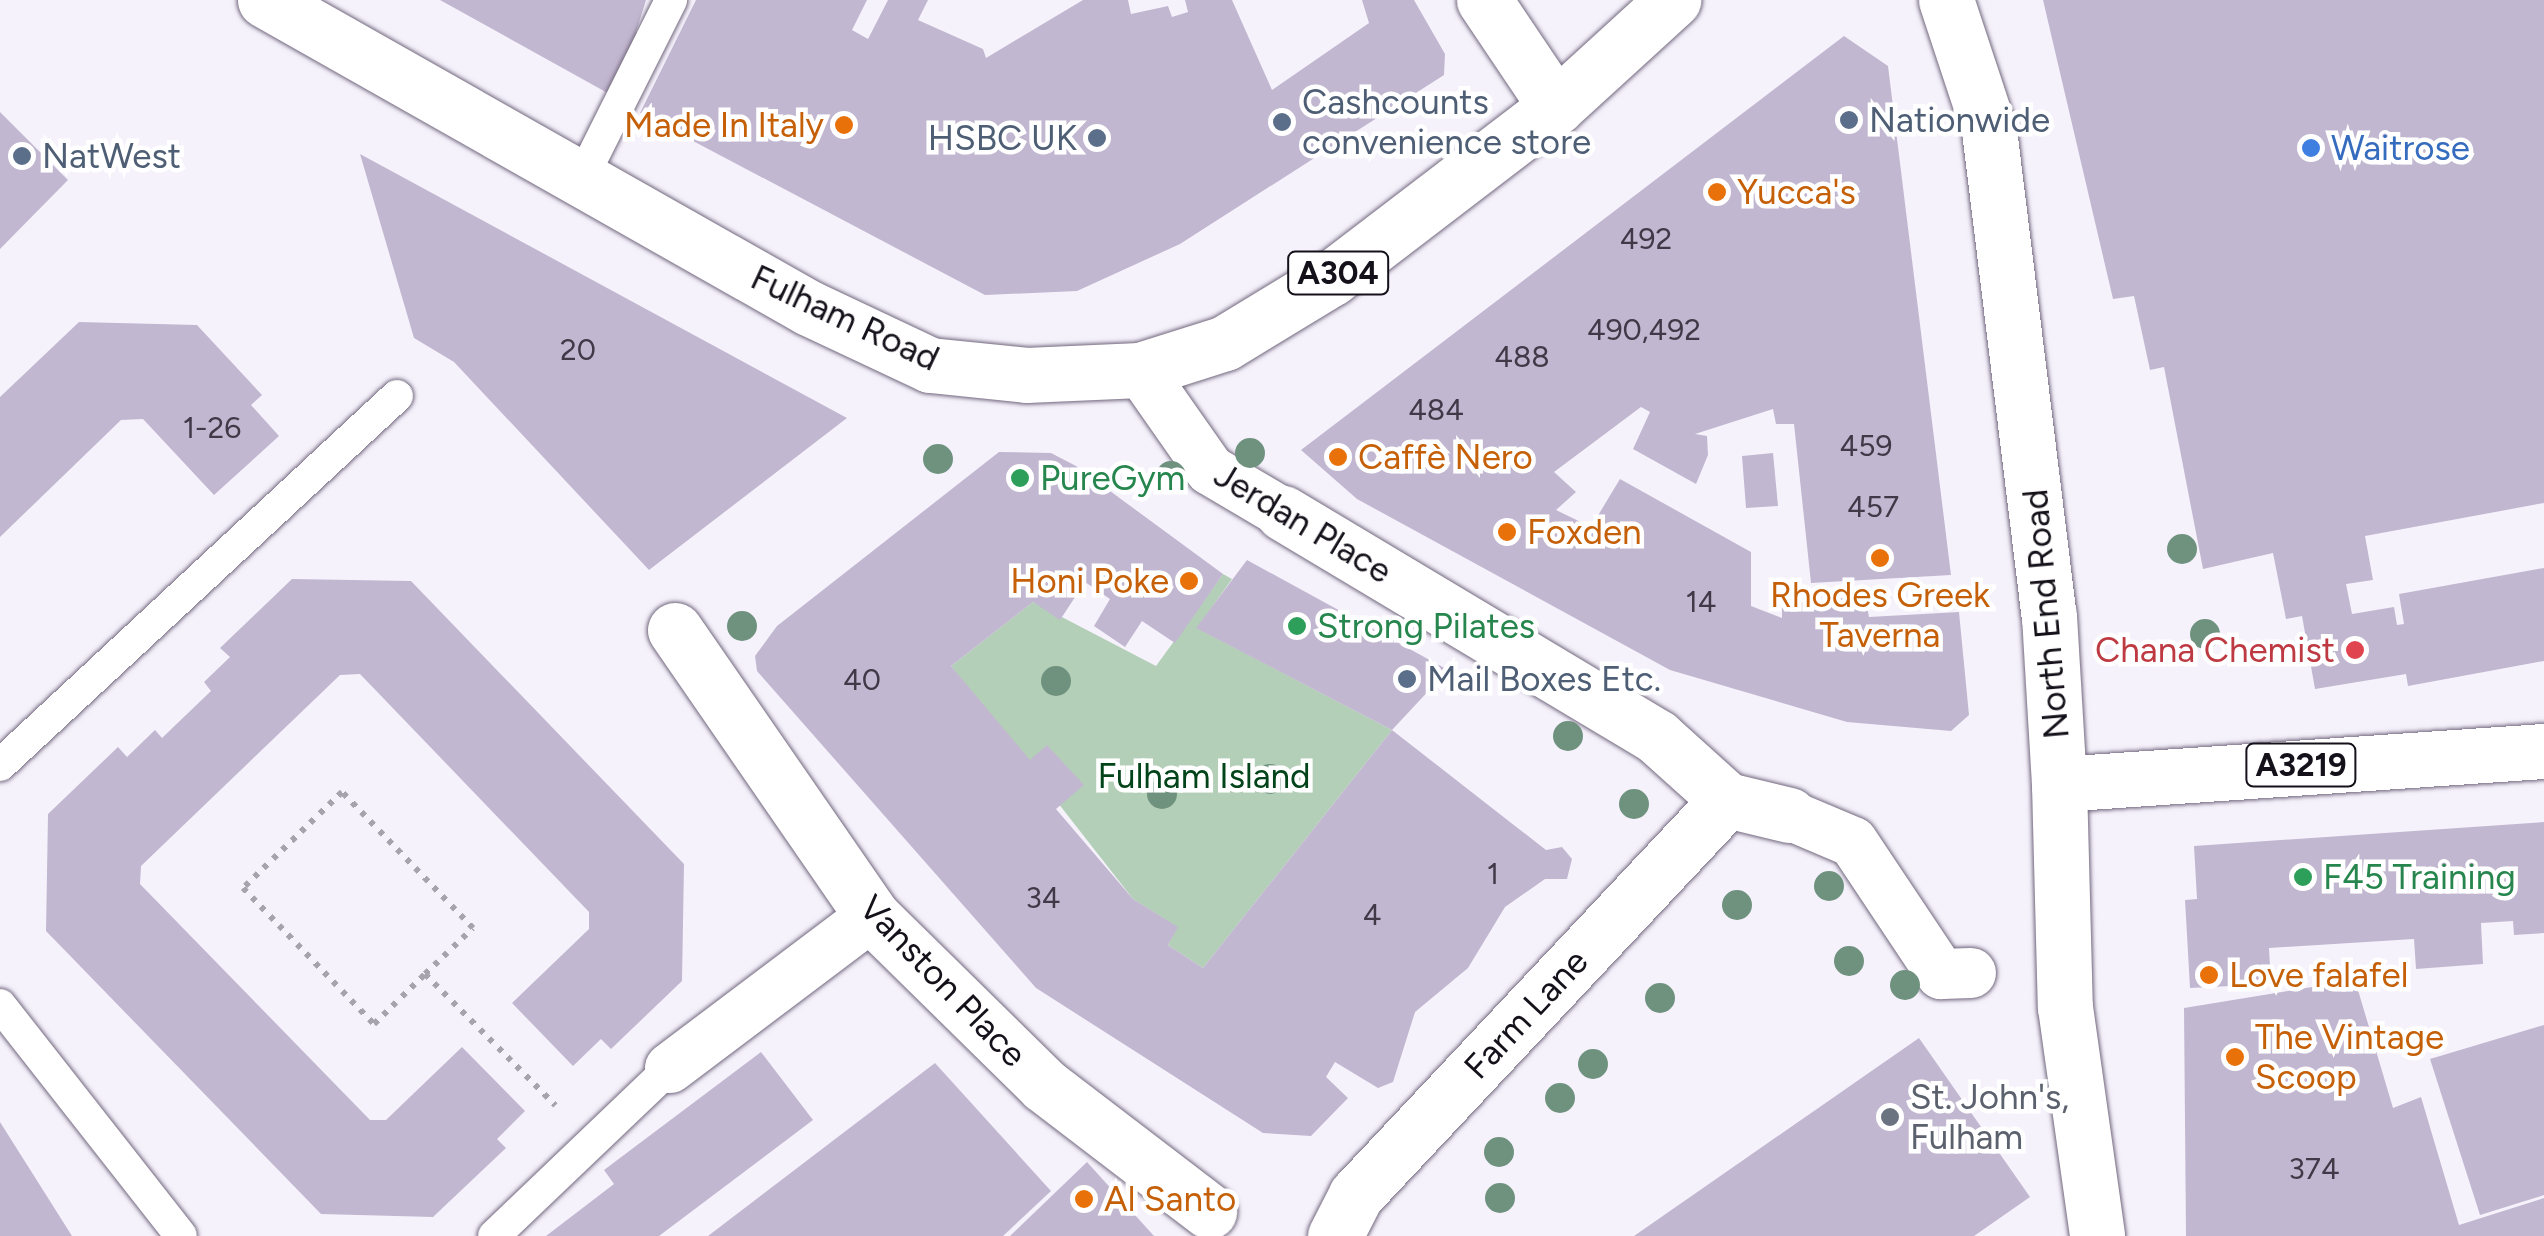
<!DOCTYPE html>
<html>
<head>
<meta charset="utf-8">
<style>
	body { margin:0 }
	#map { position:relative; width:2544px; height:1236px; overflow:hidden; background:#f6f2fc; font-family:Figtree,sans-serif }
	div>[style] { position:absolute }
	.green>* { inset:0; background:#b4cfb7 }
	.building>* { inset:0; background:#c2b7d0 }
	.path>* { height:6px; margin-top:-3px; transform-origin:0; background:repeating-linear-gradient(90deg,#a7a3ad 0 5px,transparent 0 13px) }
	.roads { filter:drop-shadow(0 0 2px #72687e) drop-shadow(0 0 2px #72687e) }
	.service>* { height:32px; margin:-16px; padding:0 16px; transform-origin:16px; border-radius:16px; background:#fff }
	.pedestrian>* { height:50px; margin:-25px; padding:0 25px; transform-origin:25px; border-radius:25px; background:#fff }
	.minor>* { height:55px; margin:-27.5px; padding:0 27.5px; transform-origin:27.5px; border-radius:27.5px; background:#fff }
	.secondary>* { height:55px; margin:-27.5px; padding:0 27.5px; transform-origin:27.5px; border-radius:27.5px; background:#fff }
	.primary>* { height:55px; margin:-27.5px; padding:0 27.5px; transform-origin:27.5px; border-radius:27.5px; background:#fff }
	.trees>* { width:30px; height:30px; margin:-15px; border-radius:50%; background:#6f927f }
	.dots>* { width:28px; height:28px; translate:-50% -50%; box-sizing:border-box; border:5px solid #fff; border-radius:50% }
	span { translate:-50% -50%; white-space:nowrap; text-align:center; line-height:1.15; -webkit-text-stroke:9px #fff; paint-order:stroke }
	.number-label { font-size:30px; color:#403a48 }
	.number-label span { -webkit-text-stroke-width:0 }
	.shield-label span { padding:2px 8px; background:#fff; border:2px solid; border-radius:8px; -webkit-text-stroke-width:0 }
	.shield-label { font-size:32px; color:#15111a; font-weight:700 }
	.service-label { font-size:35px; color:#4e5e75 }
	.left { translate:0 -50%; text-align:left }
	.right { translate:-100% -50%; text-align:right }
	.food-label { font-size:35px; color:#c56008 }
	.shop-label { font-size:35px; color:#366cbe }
	.street-label { font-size:35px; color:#15111a }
	.leisure-label { font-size:35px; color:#27864d }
	.health-label { font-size:35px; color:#be3a42 }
	.park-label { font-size:35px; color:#014419 }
	.worship-label { font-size:35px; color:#5b616d }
</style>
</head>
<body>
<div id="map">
	<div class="green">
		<i style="clip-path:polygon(1223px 574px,1232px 579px,1197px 628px,1392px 730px,1203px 968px,1168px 945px,1177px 927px,1133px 899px,951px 666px,1033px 602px,1156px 666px)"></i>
	</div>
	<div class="building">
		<i style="clip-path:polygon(440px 0,646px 0,636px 32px,643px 37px,613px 96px)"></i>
		<i style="clip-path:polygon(696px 0,867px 0,852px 30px,868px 39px,888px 0,928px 0,918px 20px,983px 49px,986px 58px,1083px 0,1128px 0,1131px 14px,1168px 6px,1172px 17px,1188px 12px,1185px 0,1232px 0,1272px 90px,1369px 23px,1362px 0,1414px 0,1445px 54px,1444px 75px,1180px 244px,1077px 291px,985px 295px,640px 113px)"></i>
		<i style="clip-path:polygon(2043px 0,2544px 0,2544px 503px,2365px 536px,2373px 580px,2346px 584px,2352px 614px,2394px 607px,2397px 625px,2404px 624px,2399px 594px,2544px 568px,2544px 661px,2408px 686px,2406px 674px,2315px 689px,2302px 616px,2286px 619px,2273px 553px,2203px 569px,2164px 367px,2150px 370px,2134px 296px,2113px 299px)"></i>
		<i style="clip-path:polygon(1844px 36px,1888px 66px,1951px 575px,1811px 583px,1794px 424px,1776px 424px,1773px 409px,1695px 434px,1707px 436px,1708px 455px,1696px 484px,1633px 449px,1650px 412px,1641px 407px,1554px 472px,1576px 492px,1556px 510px,1591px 527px,1620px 479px,1751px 552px,1751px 606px,1782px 618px,1782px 604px,1865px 596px,1869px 617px,1959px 612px,1969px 715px,1951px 731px,1847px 722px,1670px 670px,1357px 499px,1301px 450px)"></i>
		<i style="clip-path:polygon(0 112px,68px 180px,0 249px)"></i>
		<i style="clip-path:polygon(360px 154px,847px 418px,649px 570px,454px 362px,414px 338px)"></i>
		<i style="clip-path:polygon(79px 322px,197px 325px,262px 395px,251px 405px,279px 436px,214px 495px,143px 419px,121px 420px,0 537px,0 397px)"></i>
		<i style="clip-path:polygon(999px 452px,1051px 453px,1076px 466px,1223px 574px,1175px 643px,1142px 621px,1125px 647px,1094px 626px,1110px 599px,1085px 582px,1060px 620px,1033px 602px,951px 666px,1030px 760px,1047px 745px,1084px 785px,1056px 809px,1133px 899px,1178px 927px,1168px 945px,1203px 968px,1392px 730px,1546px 850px,1562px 847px,1572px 859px,1567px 879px,1545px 879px,1505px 907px,1468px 968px,1415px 1012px,1393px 1082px,1378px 1088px,1335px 1062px,1326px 1077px,1348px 1098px,1311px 1136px,1263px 1133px,1036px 988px,757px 671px,755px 656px,777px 626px)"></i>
		<i style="clip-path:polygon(1773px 453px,1778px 506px,1746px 508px,1742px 456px)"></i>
		<i style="clip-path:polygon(1247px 560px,1448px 670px,1392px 730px,1196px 628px)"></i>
		<i style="clip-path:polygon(292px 579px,411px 581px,684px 864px,682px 981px,611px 1049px,601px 1039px,573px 1066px,512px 1003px,589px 929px,589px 912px,360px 674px,340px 675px,141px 866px,140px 884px,370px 1120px,386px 1120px,462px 1047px,525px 1111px,497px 1139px,506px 1148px,433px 1217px,321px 1214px,46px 931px,48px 814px,118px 747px,127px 757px,155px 730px,162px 738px,211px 691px,204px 682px,230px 657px,220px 648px)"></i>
		<i style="clip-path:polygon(2544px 822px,2544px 933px,2514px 935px,2513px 921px,2481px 923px,2483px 964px,2416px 969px,2414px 939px,2269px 948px,2271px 984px,2190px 988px,2185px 900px,2197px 899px,2194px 846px)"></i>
		<i style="clip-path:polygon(2355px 980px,2393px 1108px,2421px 1097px,2459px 1225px,2544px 1198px,2544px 1236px,2186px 1236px,2184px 1008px)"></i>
		<i style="clip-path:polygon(2544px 1025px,2544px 1195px,2480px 1215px,2430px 1059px)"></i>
		<i style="clip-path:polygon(1919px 1038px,2030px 1197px,1974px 1236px,1634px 1236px)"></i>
		<i style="clip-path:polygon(761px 1052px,813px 1120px,659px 1236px,546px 1236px,614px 1184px,604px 1170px)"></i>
		<i style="clip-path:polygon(935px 1063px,1051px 1191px,1003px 1236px,708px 1236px)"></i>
		<i style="clip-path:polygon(0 1122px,72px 1236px,0 1236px)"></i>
		<i style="clip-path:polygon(1087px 1162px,1154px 1236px,1010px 1236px)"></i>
	</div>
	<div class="path">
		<i style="left:425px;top:974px;width:66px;rotate:-43.8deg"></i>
		<i style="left:473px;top:928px;width:189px;rotate:-133.9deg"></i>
		<i style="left:342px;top:792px;width:138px;rotate:135.9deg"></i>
		<i style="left:243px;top:888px;width:189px;rotate:46.1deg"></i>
		<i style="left:374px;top:1024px;width:71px;rotate:-44.4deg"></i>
		<i style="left:425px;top:974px;width:185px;rotate:45.2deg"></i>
	</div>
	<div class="roads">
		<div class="service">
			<i style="left:582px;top:178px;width:199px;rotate:-63.4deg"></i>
			<i style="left:0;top:765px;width:542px;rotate:-42.91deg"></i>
			<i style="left:0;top:1005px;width:293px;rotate:51.9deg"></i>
			<i style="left:494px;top:1236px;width:243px;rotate:-43.7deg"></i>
		</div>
		<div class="pedestrian">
			<i style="left:1140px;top:370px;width:122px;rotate:55deg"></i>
			<i style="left:1210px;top:470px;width:85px;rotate:30.5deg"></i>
			<i style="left:1789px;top:815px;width:69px;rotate:22.9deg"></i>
			<i style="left:1853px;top:842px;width:159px;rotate:56.3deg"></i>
			<i style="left:1941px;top:974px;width:30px;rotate:-2deg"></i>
			<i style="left:670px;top:1068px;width:253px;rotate:-37deg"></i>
		</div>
		<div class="minor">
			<i style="left:1484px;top:0;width:129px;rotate:56.1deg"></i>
			<i style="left:1283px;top:513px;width:436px;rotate:30.9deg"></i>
			<i style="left:1657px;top:737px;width:94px;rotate:42deg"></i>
			<i style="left:1727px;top:800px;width:64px;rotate:13.6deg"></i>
			<i style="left:675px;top:630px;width:347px;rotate:55.4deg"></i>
			<i style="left:872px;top:916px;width:241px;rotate:44.5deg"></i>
			<i style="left:1044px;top:1085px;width:208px;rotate:37.4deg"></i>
			<i style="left:1335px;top:1236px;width:46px;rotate:-62.9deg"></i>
			<i style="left:1356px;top:1195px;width:542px;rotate:-46.79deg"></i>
		</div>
		<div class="secondary">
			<i style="left:2059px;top:784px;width:223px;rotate:88.5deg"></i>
			<i style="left:2065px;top:1007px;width:231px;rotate:82deg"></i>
		</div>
		<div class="primary">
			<i style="left:265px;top:0;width:625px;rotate:29.52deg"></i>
			<i style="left:809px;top:308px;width:134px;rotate:25.2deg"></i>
			<i style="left:930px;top:365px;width:97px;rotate:5.9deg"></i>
			<i style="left:1026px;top:375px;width:114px;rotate:-2.5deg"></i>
			<i style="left:1140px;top:370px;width:89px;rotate:-17.6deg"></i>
			<i style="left:1225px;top:343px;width:125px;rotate:-31.3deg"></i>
			<i style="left:1332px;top:278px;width:282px;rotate:-37.4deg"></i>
			<i style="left:1556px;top:107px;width:159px;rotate:-42.4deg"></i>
			<i style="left:1946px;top:0;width:137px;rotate:71.7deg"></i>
			<i style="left:1989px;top:130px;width:490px;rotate:83deg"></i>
			<i style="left:2049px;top:616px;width:168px;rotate:86.6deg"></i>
			<i style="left:2059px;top:784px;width:486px;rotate:-3.9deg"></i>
		</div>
	</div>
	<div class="trees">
		<i style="left:1250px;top:453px"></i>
		<i style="left:938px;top:459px"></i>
		<i style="left:1171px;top:476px"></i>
		<i style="left:2182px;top:549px"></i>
		<i style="left:742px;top:626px"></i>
		<i style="left:2205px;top:634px"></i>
		<i style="left:1056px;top:681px"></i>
		<i style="left:1568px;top:736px"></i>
		<i style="left:1270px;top:779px"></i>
		<i style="left:1162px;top:794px"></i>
		<i style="left:1634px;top:804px"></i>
		<i style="left:1829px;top:886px"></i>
		<i style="left:1737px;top:905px"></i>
		<i style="left:1849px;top:961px"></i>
		<i style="left:1905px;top:985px"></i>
		<i style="left:1660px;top:998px"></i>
		<i style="left:1593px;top:1064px"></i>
		<i style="left:1560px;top:1098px"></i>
		<i style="left:1499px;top:1152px"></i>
		<i style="left:1500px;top:1198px"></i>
	</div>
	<div class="dots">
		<i style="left:1849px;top:120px;background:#5c6f8a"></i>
		<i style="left:1282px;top:122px;background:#5c6f8a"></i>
		<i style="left:844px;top:125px;background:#e8710a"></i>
		<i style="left:1097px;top:138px;background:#5c6f8a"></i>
		<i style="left:2311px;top:148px;background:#3f7fe0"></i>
		<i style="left:22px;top:156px;background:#5c6f8a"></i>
		<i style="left:1717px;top:192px;background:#e8710a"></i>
		<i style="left:1338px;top:457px;background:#e8710a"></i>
		<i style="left:1020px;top:478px;background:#2e9e5b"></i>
		<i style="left:1507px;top:532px;background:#e8710a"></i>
		<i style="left:1880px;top:558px;background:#e8710a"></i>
		<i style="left:1189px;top:581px;background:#e8710a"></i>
		<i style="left:1297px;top:626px;background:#2e9e5b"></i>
		<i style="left:2355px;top:650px;background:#e0444e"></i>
		<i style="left:1407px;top:679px;background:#5c6f8a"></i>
		<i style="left:2303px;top:877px;background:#2e9e5b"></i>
		<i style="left:2209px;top:975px;background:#e8710a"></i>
		<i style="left:2235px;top:1057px;background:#e8710a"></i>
		<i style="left:1890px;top:1117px;background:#6b7280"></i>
		<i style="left:1084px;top:1199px;background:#e8710a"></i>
	</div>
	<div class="number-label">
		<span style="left:1646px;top:239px">492</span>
		<span style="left:1644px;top:330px">490,492</span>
		<span style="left:578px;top:350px">20</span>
		<span style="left:1522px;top:357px">488</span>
		<span style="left:1436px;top:410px">484</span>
		<span style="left:212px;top:428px">1-26</span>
		<span style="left:1866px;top:446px">459</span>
		<span style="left:1873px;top:507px">457</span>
		<span style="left:1701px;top:602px">14</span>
		<span style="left:862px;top:680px">40</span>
		<span style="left:1493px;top:874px">1</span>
		<span style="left:1043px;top:898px">34</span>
		<span style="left:1372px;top:915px">4</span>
		<span style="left:2314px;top:1169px">374</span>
	</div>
	<div class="shield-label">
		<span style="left:1338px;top:273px">A304</span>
		<span style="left:2301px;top:765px">A3219</span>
	</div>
	<div class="service-label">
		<span class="left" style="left:1302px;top:122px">Cashcounts<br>convenience store</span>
		<span class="left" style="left:1869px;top:120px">Nationwide</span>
		<span class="right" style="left:1077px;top:138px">HSBC UK</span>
		<span class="left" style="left:42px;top:156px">NatWest</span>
		<span class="left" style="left:1427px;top:679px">Mail Boxes Etc.</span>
	</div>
	<div class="food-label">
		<span class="right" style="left:824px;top:125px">Made In Italy</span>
		<span class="left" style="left:1737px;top:192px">Yucca's</span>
		<span class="left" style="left:1358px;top:457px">Caffè Nero</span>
		<span class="left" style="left:1527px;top:532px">Foxden</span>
		<span class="right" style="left:1169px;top:581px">Honi Poke</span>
		<span style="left:1880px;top:615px">Rhodes Greek<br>Taverna</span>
		<span class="left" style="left:2229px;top:975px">Love falafel</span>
		<span class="left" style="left:2255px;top:1057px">The Vintage<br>Scoop</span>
		<span class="left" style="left:1104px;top:1199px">Al Santo</span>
	</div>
	<div class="shop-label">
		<span class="left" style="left:2331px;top:148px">Waitrose</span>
	</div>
	<div class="street-label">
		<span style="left:845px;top:318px;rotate:25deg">Fulham Road</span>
		<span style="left:1303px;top:523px;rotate:31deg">Jerdan Place</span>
		<span style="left:2046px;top:614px;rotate:-95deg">North End Road</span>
		<span style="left:943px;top:981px;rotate:46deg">Vanston Place</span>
		<span style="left:1526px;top:1014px;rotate:-47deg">Farm Lane</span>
	</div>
	<div class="leisure-label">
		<span class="left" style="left:1040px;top:478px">PureGym</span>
		<span class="left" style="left:1317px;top:626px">Strong Pilates</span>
		<span class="left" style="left:2323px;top:877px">F45 Training</span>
	</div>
	<div class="health-label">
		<span class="right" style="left:2335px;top:650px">Chana Chemist</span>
	</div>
	<div class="park-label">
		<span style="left:1204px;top:776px">Fulham Island</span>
	</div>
	<div class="worship-label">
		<span class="left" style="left:1910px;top:1117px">St. John's,<br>Fulham</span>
	</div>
</div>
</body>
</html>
